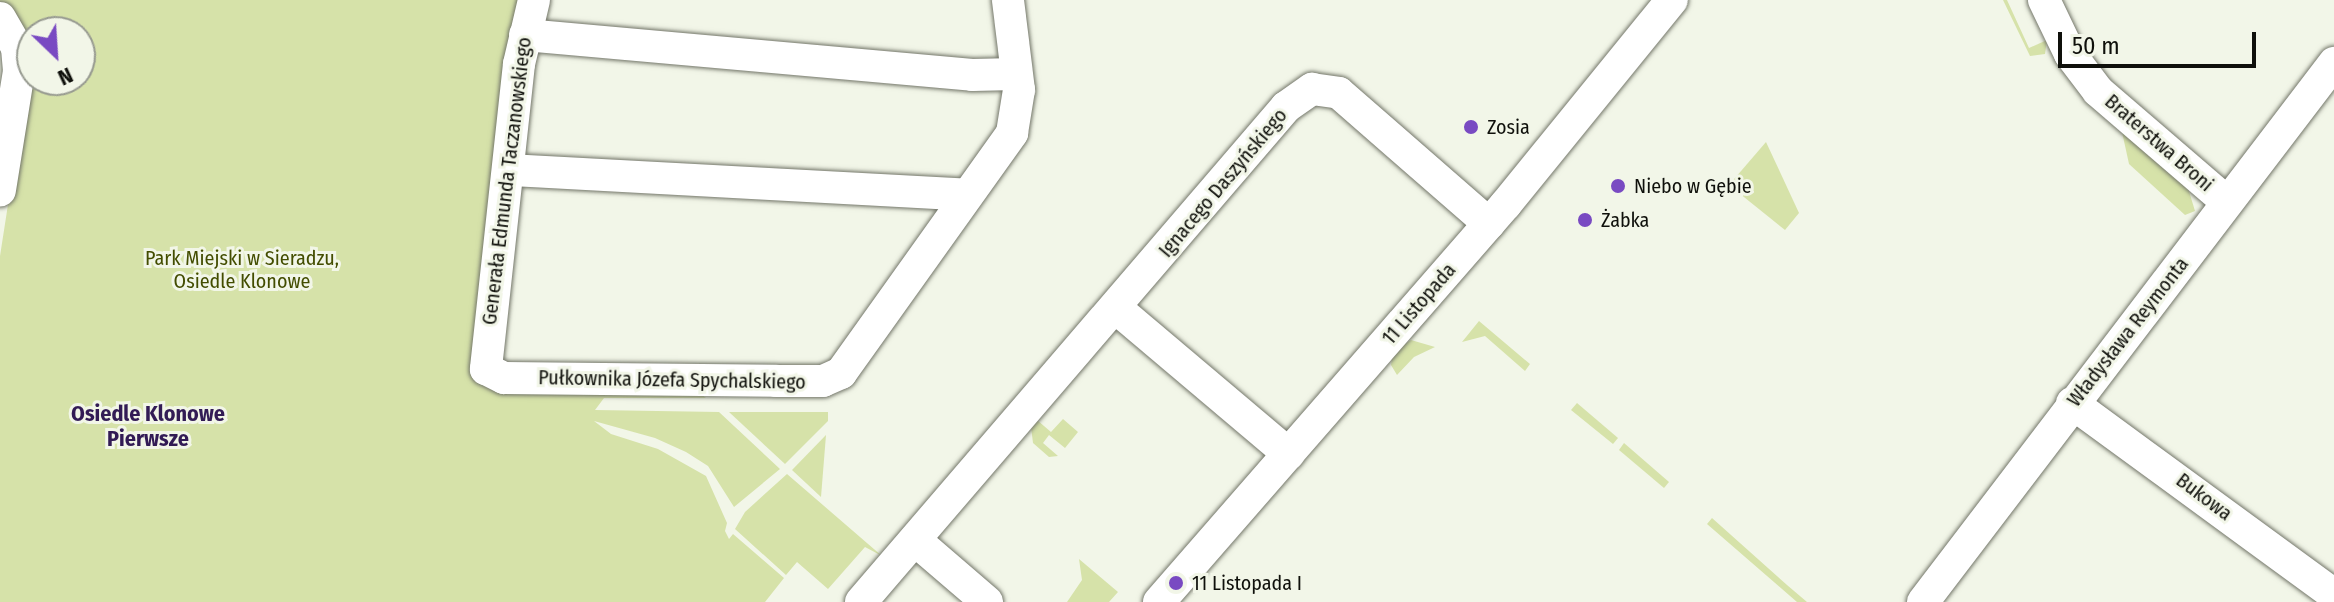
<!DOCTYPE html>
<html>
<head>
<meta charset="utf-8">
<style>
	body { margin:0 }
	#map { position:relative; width:2334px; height:602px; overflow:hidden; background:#f2f6e8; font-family:"Fira Sans Condensed",sans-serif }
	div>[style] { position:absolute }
	.green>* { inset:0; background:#d6e2a9 }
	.roads { filter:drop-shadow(0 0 2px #737669) drop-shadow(0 0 2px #737669) }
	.minor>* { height:32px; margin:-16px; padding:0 16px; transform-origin:16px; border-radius:16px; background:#fff }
	.dots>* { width:22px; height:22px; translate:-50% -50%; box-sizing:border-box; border:4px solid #f2f6e8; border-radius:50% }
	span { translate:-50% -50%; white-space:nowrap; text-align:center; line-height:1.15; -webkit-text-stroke:6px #f2f6e8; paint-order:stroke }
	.poi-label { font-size:20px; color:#0f100b }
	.left { translate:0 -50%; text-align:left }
	.street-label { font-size:20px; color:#0f100b }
	.park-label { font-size:20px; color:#434d00 }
	.neighbourhood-label { font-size:22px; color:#321b55; font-weight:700 }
	.north { position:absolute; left:16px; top:16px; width:80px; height:80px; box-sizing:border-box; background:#f2f6e8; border:2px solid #979a90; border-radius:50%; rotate:155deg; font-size:22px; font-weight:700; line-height:32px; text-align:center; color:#0f100b }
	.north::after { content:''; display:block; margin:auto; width:28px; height:36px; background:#794ac2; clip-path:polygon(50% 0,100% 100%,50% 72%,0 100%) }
	.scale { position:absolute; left:2058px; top:32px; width:198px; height:36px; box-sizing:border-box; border:4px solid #0f100b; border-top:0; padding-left:10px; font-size:24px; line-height:28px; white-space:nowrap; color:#0f100b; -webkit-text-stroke:6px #f2f6e8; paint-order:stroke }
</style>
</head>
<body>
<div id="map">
	<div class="green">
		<i style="clip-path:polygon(evenodd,0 0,523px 0,478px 382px,488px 388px,695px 389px,706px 398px,604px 398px,595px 410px,719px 412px,780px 469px,734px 507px,708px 466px,686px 452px,655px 438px,594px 421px,611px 434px,658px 449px,706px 476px,727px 523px,725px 531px,729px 539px,733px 534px,784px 578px,765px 602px,0 602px,0 256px,30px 63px,0 7px,0 0,32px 32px,80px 32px,80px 80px,32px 80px,32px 32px)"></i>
		<i style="clip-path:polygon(2003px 0,2007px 0,2029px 48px,2047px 40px,2045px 54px,2030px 56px)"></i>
		<i style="clip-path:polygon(2122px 132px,2188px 188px,2195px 211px,2185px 215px,2129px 164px)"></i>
		<i style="clip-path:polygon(1766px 142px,1799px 213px,1785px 230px,1729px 185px)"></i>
		<i style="clip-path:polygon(1479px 321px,1530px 364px,1525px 371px,1485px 336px,1462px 342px)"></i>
		<i style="clip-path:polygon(1411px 340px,1435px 347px,1414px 357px,1397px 375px,1391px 365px,1393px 352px)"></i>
		<i style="clip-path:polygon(1577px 403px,1618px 438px,1613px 444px,1571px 410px)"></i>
		<i style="clip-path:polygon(729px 412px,828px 412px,828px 421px,785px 464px)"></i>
		<i style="clip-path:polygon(1063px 419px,1078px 432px,1065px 448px,1049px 435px,1043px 443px,1058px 456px,1049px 457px,1033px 443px,1031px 427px,1037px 420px,1051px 432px)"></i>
		<i style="clip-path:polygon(826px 435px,821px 497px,792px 470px)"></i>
		<i style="clip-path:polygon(1624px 443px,1669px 482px,1664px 488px,1619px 450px)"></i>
		<i style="clip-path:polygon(787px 474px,882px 556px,865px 547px,828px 589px,797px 562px,786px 575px,735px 529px,745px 512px)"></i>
		<i style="clip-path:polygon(1712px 518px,1787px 585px,1807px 602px,1797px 602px,1707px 524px)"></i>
		<i style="clip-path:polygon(1079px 559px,1118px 592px,1109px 602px,1067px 602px,1082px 580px)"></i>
	</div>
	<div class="roads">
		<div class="minor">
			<i style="left:534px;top:0;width:66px;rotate:103.2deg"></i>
			<i style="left:519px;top:64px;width:307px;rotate:96.2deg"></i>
			<i style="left:486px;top:369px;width:20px;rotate:27deg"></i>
			<i style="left:504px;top:378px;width:272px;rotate:0.6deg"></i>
			<i style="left:776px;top:381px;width:47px"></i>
			<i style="left:823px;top:381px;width:20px;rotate:-24deg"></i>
			<i style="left:841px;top:373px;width:295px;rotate:-54.5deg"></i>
			<i style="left:1012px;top:133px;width:44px;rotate:-80.8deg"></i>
			<i style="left:1019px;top:90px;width:91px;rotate:-97deg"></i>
			<i style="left:2044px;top:0;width:60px;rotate:64.3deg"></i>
			<i style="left:2070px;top:54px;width:46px;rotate:52.9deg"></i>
			<i style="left:2098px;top:91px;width:170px;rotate:40.7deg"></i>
			<i style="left:0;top:18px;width:34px;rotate:60deg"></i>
			<i style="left:17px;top:48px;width:23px;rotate:85deg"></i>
			<i style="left:19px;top:71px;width:121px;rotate:99.1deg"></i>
			<i style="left:525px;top:35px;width:449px;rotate:5.1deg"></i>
			<i style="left:972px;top:75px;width:44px;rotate:-1.3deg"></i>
			<i style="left:510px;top:170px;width:457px;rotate:3.1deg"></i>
			<i style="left:1116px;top:308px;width:226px;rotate:40.2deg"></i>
			<i style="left:2072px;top:403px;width:325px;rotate:36.2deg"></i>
			<i style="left:915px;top:540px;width:95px;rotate:40.7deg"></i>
			<i style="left:861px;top:602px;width:652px;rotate:-49.35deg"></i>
			<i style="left:1286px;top:107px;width:32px;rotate:-35deg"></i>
			<i style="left:1312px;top:89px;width:27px;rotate:8deg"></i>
			<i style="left:1339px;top:93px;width:199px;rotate:41.1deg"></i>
			<i style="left:1159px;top:602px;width:528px;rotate:-48.92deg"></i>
			<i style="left:1506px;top:204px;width:263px;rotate:-50.9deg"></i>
			<i style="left:1923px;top:602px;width:678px;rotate:-52.67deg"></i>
		</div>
	</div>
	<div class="dots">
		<i style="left:1471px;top:127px;background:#794ac2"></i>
		<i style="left:1618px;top:186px;background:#794ac2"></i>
		<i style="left:1585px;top:220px;background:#794ac2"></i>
		<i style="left:1176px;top:583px;background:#794ac2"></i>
	</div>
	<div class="poi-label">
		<span class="left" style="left:1487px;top:127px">Zosia</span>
		<span class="left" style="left:1634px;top:186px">Niebo w Gębie</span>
		<span class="left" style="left:1601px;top:220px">Żabka</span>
		<span class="left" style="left:1192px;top:583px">11 Listopada I</span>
	</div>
	<div class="street-label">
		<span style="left:2159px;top:143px;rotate:41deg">Braterstwa Broni</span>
		<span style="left:507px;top:181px;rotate:-83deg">Generała Edmunda Taczanowskiego</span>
		<span style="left:1223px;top:183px;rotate:-50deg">Ignacego Daszyńskiego</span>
		<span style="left:1419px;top:304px;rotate:-49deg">11 Listopada</span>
		<span style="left:2128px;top:332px;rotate:-52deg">Władysława Reymonta</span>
		<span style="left:672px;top:380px;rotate:1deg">Pułkownika Józefa Spychalskiego</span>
		<span style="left:2204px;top:497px;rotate:37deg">Bukowa</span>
	</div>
	<div class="park-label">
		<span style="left:242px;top:270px">Park Miejski w Sieradzu,<br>Osiedle Klonowe</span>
	</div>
	<div class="neighbourhood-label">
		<span style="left:148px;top:426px">Osiedle Klonowe<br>Pierwsze</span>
	</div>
	<div class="north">N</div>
	<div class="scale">50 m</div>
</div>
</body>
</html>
